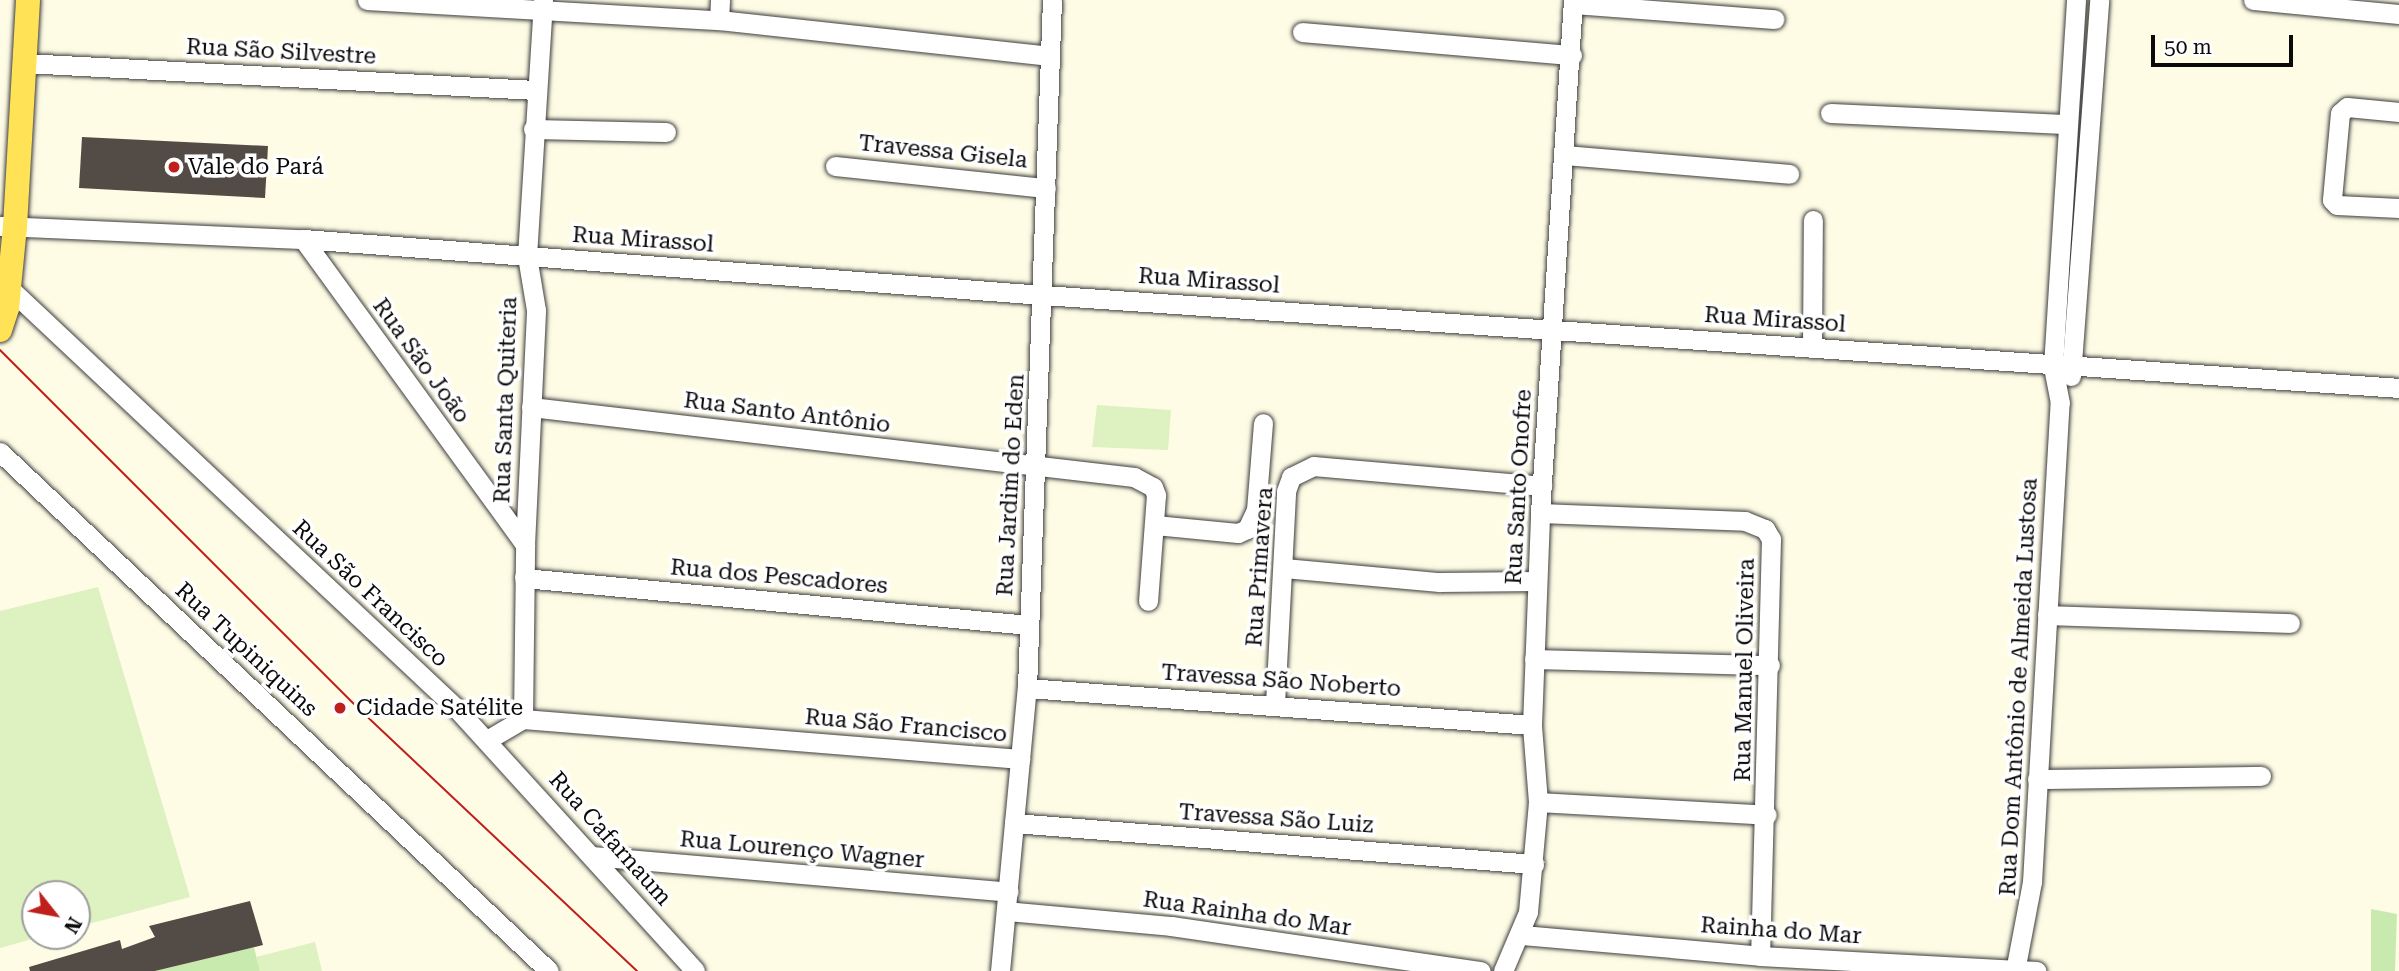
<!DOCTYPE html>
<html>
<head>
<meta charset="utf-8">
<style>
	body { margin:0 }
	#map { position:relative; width:2399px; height:971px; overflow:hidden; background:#fffce6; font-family:"Roboto Serif",serif }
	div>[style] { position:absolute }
	.green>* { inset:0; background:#c9eaaf }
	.pitch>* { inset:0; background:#ddf1c1 }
	.building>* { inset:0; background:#534c46 }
	.roads { filter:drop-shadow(0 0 2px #3d3d3d) drop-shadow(0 0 2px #3d3d3d) }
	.minor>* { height:19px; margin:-9.5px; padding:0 9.5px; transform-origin:9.5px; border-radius:9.5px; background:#fff }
	.major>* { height:24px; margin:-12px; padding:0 12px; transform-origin:12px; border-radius:12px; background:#ffe256 }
	.tram>* { height:2px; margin:-1px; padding:0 1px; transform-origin:1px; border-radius:1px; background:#bf201c }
	.dots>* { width:19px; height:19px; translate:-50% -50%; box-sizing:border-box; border:4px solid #fff; border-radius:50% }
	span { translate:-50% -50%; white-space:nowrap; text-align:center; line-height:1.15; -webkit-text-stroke:7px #fff; paint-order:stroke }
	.street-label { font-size:23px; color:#0a0a0a }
	.poi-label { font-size:23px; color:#0a0a0a }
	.left { translate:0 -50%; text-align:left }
	.north { position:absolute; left:21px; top:880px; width:70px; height:70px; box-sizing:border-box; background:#fff; border:2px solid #9d9d9d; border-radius:50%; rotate:121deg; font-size:19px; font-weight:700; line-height:28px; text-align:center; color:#0a0a0a }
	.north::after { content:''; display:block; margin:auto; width:24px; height:32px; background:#bf201c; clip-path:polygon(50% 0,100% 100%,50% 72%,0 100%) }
	.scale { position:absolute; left:2151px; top:35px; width:142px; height:32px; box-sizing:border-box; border:4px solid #0a0a0a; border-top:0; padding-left:9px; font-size:21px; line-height:24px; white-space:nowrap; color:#0a0a0a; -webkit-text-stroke:5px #fff; paint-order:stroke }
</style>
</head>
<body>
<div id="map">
	<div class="green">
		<i style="clip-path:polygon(2371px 909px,2397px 914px,2395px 971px,2371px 971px)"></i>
		<i style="clip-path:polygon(254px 947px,260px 971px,155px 971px)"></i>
	</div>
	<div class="pitch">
		<i style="clip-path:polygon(1097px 405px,1171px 410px,1168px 450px,1092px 447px)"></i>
		<i style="clip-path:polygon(98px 587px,190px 897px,77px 927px,77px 894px,35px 894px,35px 936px,43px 936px,0 948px,0 611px)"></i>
		<i style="clip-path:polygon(315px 942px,322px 971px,260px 971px,256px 957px)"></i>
	</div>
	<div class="building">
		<i style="clip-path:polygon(82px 137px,268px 146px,265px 198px,79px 188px)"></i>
		<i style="clip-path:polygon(250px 901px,263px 945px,155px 971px,30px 971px,29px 967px,120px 940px,122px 949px,155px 937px,149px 926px)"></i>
	</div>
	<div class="roads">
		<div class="minor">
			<i style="left:367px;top:0;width:353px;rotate:3.3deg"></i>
			<i style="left:719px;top:20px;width:331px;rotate:6.2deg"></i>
			<i style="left:2253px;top:0;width:147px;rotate:5.5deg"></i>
			<i style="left:1573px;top:4px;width:202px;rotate:4.3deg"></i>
			<i style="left:719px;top:20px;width:20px;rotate:-87deg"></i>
			<i style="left:1302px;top:32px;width:271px;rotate:4.9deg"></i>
			<i style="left:24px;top:63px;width:513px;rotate:3.02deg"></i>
			<i style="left:2399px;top:112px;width:52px;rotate:-174.5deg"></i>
			<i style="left:2347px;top:107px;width:9px;rotate:139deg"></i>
			<i style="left:2340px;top:113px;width:87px;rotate:95.3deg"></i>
			<i style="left:2332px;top:200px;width:7px;rotate:45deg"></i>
			<i style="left:2337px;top:205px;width:62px;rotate:2.8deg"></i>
			<i style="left:1830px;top:113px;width:235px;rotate:2.7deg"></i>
			<i style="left:533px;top:129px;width:133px;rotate:1.3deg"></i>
			<i style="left:1565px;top:155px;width:225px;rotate:4.8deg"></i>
			<i style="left:835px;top:166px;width:212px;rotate:6deg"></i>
			<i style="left:0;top:226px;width:303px;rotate:2.5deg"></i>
			<i style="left:303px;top:239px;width:742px;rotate:4.33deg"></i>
			<i style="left:1043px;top:295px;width:1359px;rotate:3.92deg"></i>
			<i style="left:303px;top:239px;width:378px;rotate:54deg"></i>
			<i style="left:9px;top:288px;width:613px;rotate:43.22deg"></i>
			<i style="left:456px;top:708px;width:355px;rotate:47.7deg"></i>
			<i style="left:1812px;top:348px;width:128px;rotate:-89.6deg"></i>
			<i style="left:2071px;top:376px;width:377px;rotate:-85.7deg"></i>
			<i style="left:531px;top:407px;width:607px;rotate:6.62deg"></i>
			<i style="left:1134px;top:477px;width:21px;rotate:28deg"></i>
			<i style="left:1153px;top:487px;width:9px;rotate:69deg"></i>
			<i style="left:1156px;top:495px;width:106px;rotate:94.3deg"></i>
			<i style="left:0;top:452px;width:755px;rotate:43.39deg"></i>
			<i style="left:1540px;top:513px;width:205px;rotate:2.2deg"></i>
			<i style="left:1745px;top:521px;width:22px;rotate:22deg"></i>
			<i style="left:1765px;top:529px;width:12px;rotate:59deg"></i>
			<i style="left:1771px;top:539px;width:417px;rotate:91.5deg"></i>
			<i style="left:1155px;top:525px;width:83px;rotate:5.5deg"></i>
			<i style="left:1238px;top:533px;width:10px;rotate:-24deg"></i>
			<i style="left:1247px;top:529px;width:21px;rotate:-65deg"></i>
			<i style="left:1256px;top:510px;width:87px;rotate:-85.4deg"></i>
			<i style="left:1284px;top:568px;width:156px;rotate:5.2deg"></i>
			<i style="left:1439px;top:582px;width:98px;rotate:-0.6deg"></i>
			<i style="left:524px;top:578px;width:507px;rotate:5.32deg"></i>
			<i style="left:2047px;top:615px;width:243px;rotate:1.9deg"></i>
			<i style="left:1534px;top:659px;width:236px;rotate:1.5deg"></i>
			<i style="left:1027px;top:688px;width:506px;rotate:4.19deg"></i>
			<i style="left:1275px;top:704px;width:213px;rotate:-87deg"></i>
			<i style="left:1286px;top:491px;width:15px;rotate:-70deg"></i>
			<i style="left:1291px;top:477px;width:25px;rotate:-26deg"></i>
			<i style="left:1314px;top:466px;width:229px;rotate:5deg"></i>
			<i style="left:523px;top:719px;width:174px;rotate:-89.3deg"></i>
			<i style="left:525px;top:545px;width:235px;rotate:-87.3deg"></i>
			<i style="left:536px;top:310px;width:55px;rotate:-99.5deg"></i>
			<i style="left:527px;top:256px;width:256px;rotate:-86.4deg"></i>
			<i style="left:487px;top:740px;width:42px;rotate:-30.3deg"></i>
			<i style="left:523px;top:719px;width:499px;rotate:4.6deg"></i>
			<i style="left:2037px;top:779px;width:224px;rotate:-0.8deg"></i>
			<i style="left:1538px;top:802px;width:229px;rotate:3.2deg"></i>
			<i style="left:1014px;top:823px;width:522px;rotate:4.51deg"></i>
			<i style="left:592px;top:856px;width:418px;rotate:4.9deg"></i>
			<i style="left:1006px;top:911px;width:166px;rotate:5.2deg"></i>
			<i style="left:1171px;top:926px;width:313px;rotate:8.3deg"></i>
			<i style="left:1522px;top:935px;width:239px;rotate:5deg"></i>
			<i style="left:1760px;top:956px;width:277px;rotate:3.1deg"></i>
			<i style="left:1000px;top:971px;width:284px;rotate:-84.6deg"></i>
			<i style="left:1027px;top:688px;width:688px;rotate:-87.92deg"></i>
			<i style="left:1503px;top:971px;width:64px;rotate:-67deg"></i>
			<i style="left:1528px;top:912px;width:110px;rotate:-84.8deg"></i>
			<i style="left:1538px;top:802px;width:77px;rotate:-94.5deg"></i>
			<i style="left:1532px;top:725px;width:212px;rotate:-87.8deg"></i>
			<i style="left:1540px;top:513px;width:514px;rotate:-86.32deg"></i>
			<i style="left:2015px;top:971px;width:91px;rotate:-79.2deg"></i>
			<i style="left:2032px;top:882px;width:480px;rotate:-86.7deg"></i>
			<i style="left:2060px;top:403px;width:38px;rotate:-101deg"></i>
			<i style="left:2053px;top:366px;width:367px;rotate:-86.4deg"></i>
		</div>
		<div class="major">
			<i style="left:0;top:330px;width:23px;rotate:-72deg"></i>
			<i style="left:7px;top:308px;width:82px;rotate:-84.4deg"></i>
			<i style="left:15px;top:226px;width:226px;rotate:-86.7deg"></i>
		</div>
	</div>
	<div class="tram">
		<i style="left:0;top:350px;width:508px;rotate:45deg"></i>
		<i style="left:359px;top:709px;width:382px;rotate:43.3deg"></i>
	</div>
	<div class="dots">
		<i style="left:174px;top:167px;background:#bf201c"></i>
		<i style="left:340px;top:708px;background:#bf201c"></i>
	</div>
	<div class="street-label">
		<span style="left:281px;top:52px;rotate:3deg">Rua São Silvestre</span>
		<span style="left:943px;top:152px;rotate:6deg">Travessa Gisela</span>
		<span style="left:643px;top:240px;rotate:4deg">Rua Mirassol</span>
		<span style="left:1209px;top:281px;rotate:4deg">Rua Mirassol</span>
		<span style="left:1775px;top:320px;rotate:4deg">Rua Mirassol</span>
		<span style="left:421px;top:361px;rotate:54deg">Rua São João</span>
		<span style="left:506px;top:400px;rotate:-88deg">Rua Santa Quiteria</span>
		<span style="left:787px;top:413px;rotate:7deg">Rua Santo Antônio</span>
		<span style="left:1011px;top:485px;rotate:-87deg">Rua Jardim do Eden</span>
		<span style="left:1519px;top:487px;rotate:-87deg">Rua Santo Onofre</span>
		<span style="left:1260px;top:567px;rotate:-86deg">Rua Primavera</span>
		<span style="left:779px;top:577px;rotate:5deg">Rua dos Pescadores</span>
		<span style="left:370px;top:594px;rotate:43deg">Rua São Francisco</span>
		<span style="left:246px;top:650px;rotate:43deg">Rua Tupiniquins</span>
		<span style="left:1745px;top:670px;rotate:-89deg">Rua Manuel Oliveira</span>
		<span style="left:1281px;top:681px;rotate:4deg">Travessa São Noberto</span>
		<span style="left:2019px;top:687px;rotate:-87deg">Rua Dom Antônio de Almeida Lustosa</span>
		<span style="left:906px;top:726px;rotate:5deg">Rua São Francisco</span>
		<span style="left:1276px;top:819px;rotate:4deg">Travessa São Luiz</span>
		<span style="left:610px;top:839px;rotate:48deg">Rua Cafarnaum</span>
		<span style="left:802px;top:850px;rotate:5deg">Rua Lourenço Wagner</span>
		<span style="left:1247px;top:914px;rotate:8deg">Rua Rainha do Mar</span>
		<span style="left:1781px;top:931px;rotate:4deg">Rainha do Mar</span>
	</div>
	<div class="poi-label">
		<span class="left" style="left:188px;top:167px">Vale do Pará</span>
		<span class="left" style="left:356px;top:708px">Cidade Satélite</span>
	</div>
	<div class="north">N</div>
	<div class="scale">50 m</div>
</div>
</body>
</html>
